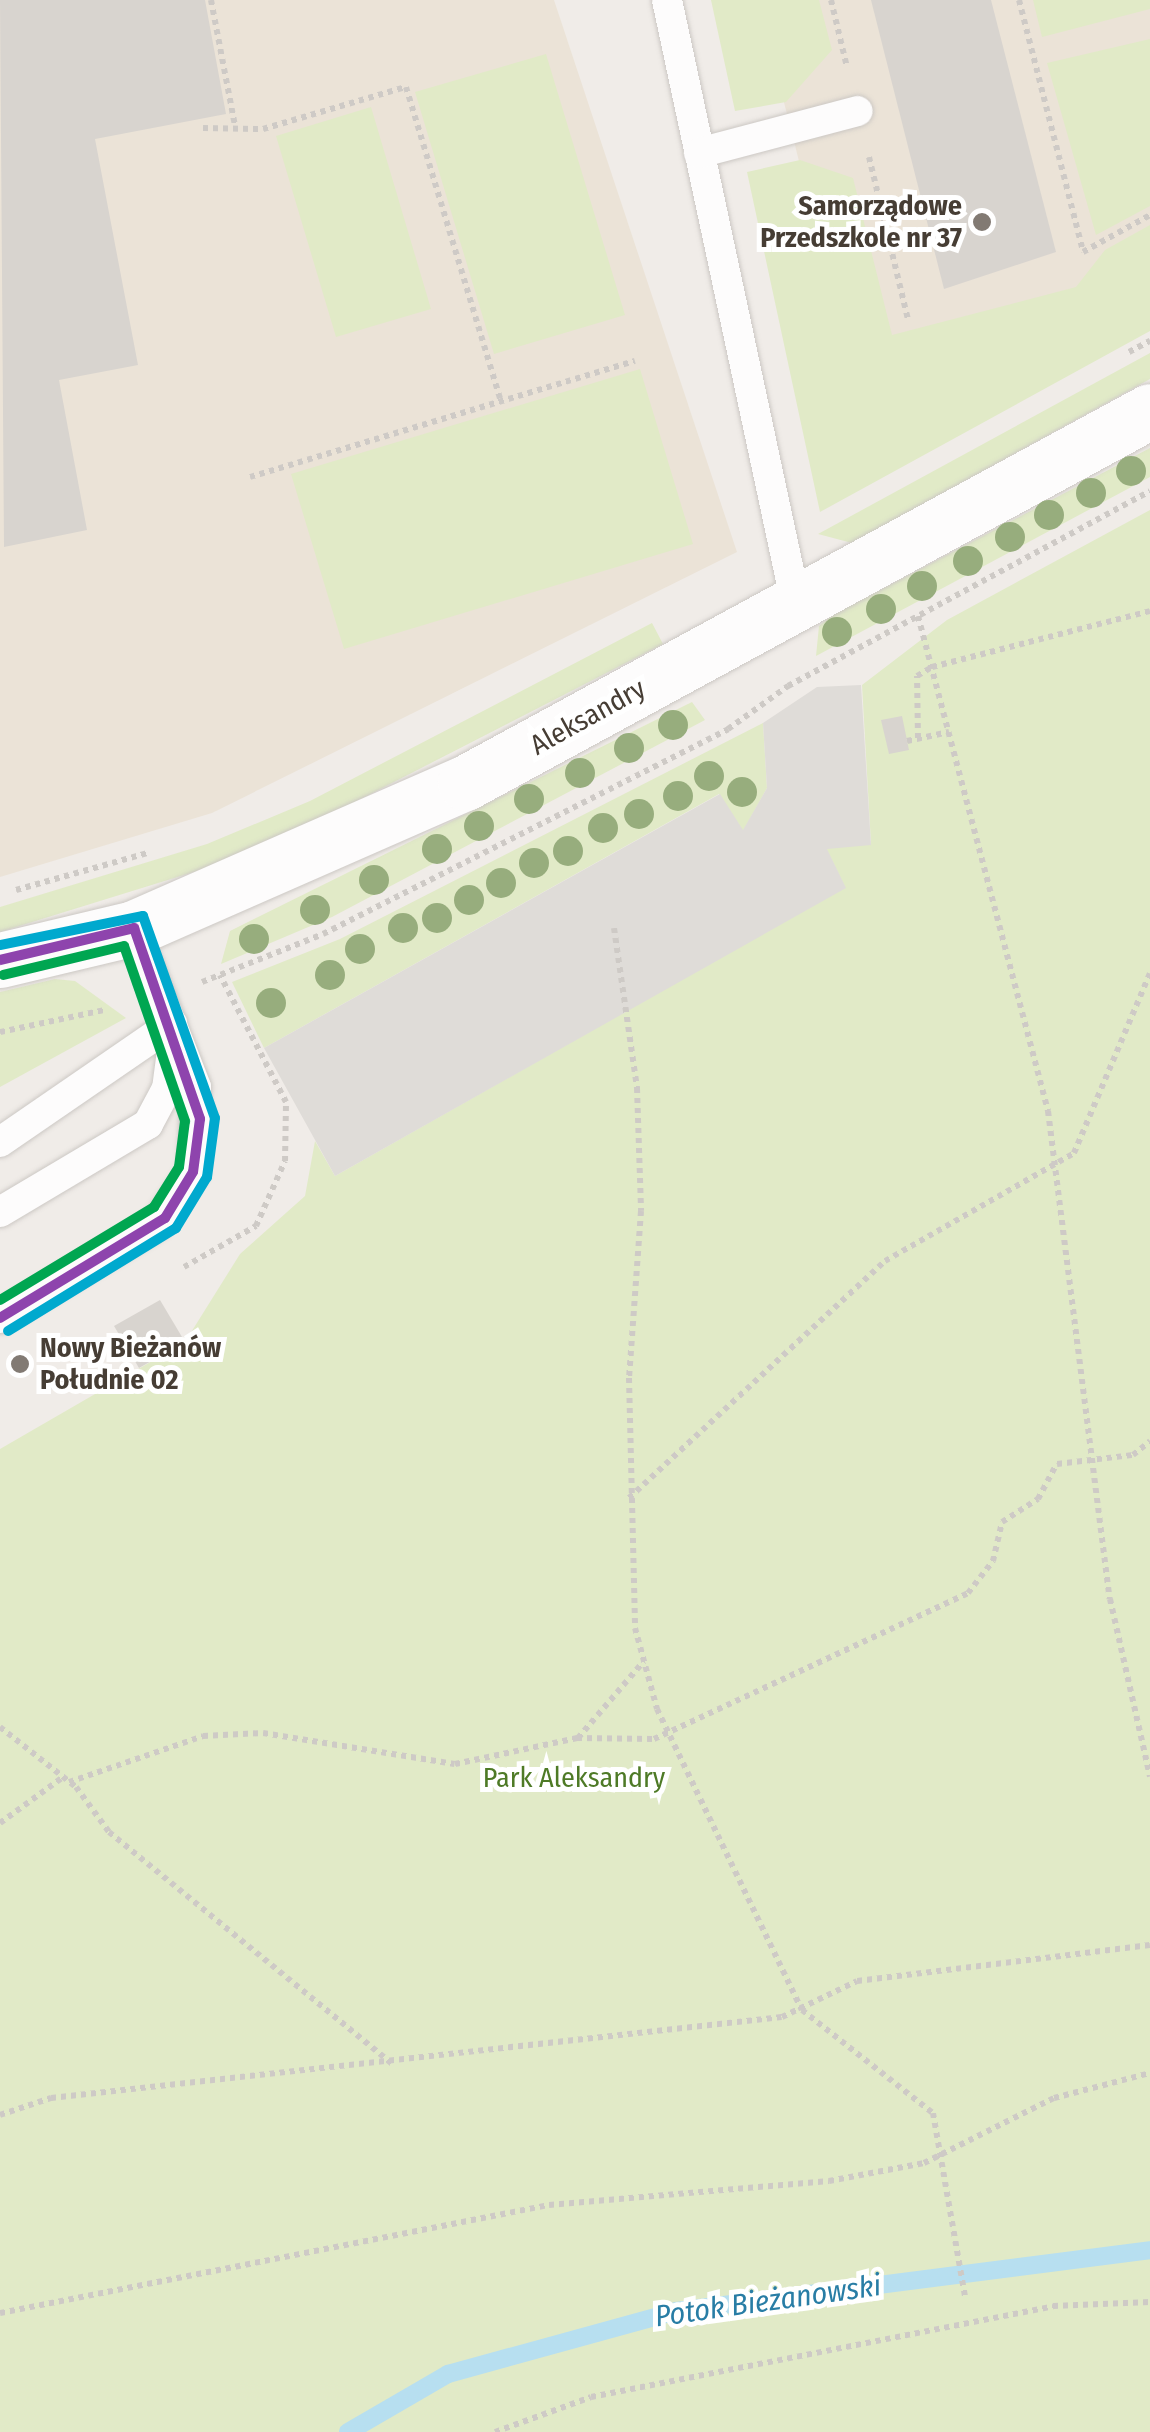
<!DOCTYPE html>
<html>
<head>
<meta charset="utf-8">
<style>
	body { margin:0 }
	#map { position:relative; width:1150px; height:2432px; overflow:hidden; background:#f0ece8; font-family:"Fira Sans Condensed",sans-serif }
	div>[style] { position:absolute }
	.education>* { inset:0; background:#ebe3d7 }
	.green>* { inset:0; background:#e1eac7 }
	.parking>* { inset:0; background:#dfdcd8 }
	.stream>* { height:18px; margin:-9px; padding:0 9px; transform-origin:9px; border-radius:9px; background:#b7dff0 }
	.building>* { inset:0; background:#d8d4cf }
	.path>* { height:6px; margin-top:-3px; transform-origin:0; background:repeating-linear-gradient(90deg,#cecac6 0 5px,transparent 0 10px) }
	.roads { filter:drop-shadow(0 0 2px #ccc8c4) drop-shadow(0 0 2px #ccc8c4) }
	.lane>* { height:30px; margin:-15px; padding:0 15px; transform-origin:15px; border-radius:15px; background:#fdfcfc }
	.street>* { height:55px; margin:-27.5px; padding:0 27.5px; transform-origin:27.5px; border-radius:27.5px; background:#fdfcfc }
	.bus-1>* { height:10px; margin:-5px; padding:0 5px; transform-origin:5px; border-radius:5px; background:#8e44ad }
	.bus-2>* { height:10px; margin:-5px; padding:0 5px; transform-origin:5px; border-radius:5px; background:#00a651 }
	.bus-3>* { height:10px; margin:-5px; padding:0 5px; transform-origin:5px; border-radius:5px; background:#00a9ce }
	.trees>* { width:30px; height:30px; margin:-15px; border-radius:50%; background:#97ad7d }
	.dots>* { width:28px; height:28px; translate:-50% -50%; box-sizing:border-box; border:5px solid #fff; border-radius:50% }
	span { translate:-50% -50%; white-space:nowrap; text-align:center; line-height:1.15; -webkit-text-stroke:10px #fff; paint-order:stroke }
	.poi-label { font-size:28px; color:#463d34; font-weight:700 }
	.right { translate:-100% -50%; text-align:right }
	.left { translate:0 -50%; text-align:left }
	.street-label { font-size:28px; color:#463d34 }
	.park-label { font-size:28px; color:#4e7a26 }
	.water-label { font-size:30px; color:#287da5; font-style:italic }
</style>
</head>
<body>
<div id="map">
	<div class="education">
		<i style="clip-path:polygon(0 0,554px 0,737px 552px,212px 813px,0 877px)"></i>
		<i style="clip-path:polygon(758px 0,1150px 0,1150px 314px,876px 464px)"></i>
	</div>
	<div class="green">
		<i style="clip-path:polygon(711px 0,819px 0,832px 50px,786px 102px,735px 111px)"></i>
		<i style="clip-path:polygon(1033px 0,1150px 0,1150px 9px,1042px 37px)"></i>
		<i style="clip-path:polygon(1150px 39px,1150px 206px,1096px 235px,1047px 63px)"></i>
		<i style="clip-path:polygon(546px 54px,625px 315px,494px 354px,415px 92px)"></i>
		<i style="clip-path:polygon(371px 107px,431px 309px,336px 337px,276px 136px)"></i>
		<i style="clip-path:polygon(800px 160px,853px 178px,892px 335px,1076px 287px,1105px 250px,1150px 225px,1150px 331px,820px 512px,747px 172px)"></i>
		<i style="clip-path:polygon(1150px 353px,1150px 379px,852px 543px,818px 534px)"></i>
		<i style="clip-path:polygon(640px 369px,693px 544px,344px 649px,291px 474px)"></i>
		<i style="clip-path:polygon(1150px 448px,1150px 477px,816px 656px,819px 626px,831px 616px)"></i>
		<i style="clip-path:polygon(1150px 510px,1150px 2432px,0 2432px,0 1449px,185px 1342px,240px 1254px,305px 1196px,315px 1141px,335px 1176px,845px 887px,826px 848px,871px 844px,862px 685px,947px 620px)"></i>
		<i style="clip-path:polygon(652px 623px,663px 644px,316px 822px,213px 866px,0 932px,0 907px,207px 844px,310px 801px)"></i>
		<i style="clip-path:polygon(692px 702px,705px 720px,332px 917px,221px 964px,230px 931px)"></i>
		<i style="clip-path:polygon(763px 723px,767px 788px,743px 831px,719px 794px,264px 1048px,232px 982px,340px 939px)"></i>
		<i style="clip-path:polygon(55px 979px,75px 981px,126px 1018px,0 1087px,0 992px)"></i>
	</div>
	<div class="parking">
		<i style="clip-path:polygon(861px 685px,871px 845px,827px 849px,846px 888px,335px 1176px,264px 1048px,720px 794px,743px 830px,767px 788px,763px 723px,817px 687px)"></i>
	</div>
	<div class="stream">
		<i style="left:348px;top:2432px;width:116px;rotate:-30.1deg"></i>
		<i style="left:448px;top:2374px;width:237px;rotate:-15.4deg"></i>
		<i style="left:676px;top:2311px;width:478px;rotate:-7.3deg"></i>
	</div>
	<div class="building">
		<i style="clip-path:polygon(0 0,205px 0,226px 114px,95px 139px,138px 365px,59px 380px,87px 530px,4px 547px)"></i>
		<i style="clip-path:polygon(871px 0,991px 0,1056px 252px,944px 289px)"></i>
		<i style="clip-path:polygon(902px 716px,909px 750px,889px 754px,881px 720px)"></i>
		<i style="clip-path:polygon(160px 1300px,185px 1342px,139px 1368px,114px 1326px)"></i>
	</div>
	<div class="path">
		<i style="left:211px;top:0;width:128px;rotate:79.2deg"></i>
		<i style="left:831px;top:0;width:69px;rotate:76.6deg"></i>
		<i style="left:1019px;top:0;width:260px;rotate:75.7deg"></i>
		<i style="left:1083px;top:252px;width:77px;rotate:-28.9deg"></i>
		<i style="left:203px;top:128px;width:60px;rotate:1deg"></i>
		<i style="left:263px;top:129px;width:149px;rotate:-16.4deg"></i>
		<i style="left:406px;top:87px;width:329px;rotate:73.2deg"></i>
		<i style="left:869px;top:157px;width:168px;rotate:76.5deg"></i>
		<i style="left:1129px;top:352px;width:24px;rotate:-28deg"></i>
		<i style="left:250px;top:477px;width:402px;rotate:-16.8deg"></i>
		<i style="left:918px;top:616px;width:512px;rotate:75.28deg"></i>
		<i style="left:1048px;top:1111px;width:492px;rotate:82.8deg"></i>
		<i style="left:1110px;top:1599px;width:182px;rotate:77.3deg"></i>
		<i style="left:918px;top:738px;width:62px;rotate:-90.9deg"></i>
		<i style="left:917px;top:676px;width:17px;rotate:-31deg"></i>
		<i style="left:932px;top:667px;width:225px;rotate:-14.4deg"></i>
		<i style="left:907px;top:741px;width:43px;rotate:-12.1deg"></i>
		<i style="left:16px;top:890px;width:137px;rotate:-15.7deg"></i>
		<i style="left:614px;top:928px;width:162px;rotate:81.8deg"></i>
		<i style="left:637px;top:1088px;width:123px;rotate:88.1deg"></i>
		<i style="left:641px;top:1211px;width:167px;rotate:94.1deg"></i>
		<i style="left:629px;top:1378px;width:250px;rotate:88.6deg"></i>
		<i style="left:635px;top:1628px;width:84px;rotate:74.8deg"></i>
		<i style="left:657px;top:1709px;width:334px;rotate:64.3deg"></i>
		<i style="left:802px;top:2010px;width:167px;rotate:38.2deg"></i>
		<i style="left:933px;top:2113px;width:186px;rotate:80.1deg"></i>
		<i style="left:202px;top:982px;width:130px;rotate:-21.6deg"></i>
		<i style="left:323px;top:934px;width:454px;rotate:-26.8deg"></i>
		<i style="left:728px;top:729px;width:74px;rotate:-35.6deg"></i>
		<i style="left:788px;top:686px;width:411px;rotate:-28.3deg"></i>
		<i style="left:0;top:1032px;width:106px;rotate:-11.9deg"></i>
		<i style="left:184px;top:1267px;width:83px;rotate:-29.7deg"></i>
		<i style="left:256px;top:1226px;width:71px;rotate:-66deg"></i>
		<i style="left:285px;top:1161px;width:59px;rotate:-89deg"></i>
		<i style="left:286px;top:1102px;width:143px;rotate:-117.5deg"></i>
		<i style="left:629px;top:1498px;width:349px;rotate:-42.8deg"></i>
		<i style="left:885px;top:1261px;width:218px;rotate:-29.7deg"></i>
		<i style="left:1074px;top:1153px;width:195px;rotate:-67.1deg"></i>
		<i style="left:0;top:1727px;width:97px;rotate:38.3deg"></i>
		<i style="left:76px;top:1787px;width:56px;rotate:53.7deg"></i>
		<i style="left:109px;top:1832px;width:366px;rotate:39.3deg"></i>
		<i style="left:578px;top:1738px;width:101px;rotate:-49.4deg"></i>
		<i style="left:69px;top:1782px;width:142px;rotate:-18.9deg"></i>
		<i style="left:203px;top:1736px;width:60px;rotate:-2.9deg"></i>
		<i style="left:263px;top:1733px;width:194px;rotate:9.2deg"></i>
		<i style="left:455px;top:1764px;width:125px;rotate:-12deg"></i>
		<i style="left:577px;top:1738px;width:77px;rotate:0.7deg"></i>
		<i style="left:654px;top:1739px;width:346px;rotate:-24.9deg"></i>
		<i style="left:968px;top:1593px;width:41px;rotate:-52deg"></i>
		<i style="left:993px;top:1561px;width:40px;rotate:-77deg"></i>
		<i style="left:1002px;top:1522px;width:43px;rotate:-32.6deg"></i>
		<i style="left:1038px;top:1499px;width:40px;rotate:-62deg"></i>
		<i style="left:1057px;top:1464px;width:77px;rotate:-6.8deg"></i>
		<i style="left:1133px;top:1455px;width:22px;rotate:-39deg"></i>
		<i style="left:0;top:1823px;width:78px;rotate:-36.1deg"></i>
		<i style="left:0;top:2115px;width:54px;rotate:-18.4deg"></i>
		<i style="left:51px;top:2098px;width:735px;rotate:-6.32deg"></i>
		<i style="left:782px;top:2017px;width:83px;rotate:-25.6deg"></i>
		<i style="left:857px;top:1981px;width:295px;rotate:-7deg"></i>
		<i style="left:0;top:2313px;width:560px;rotate:-11.13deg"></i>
		<i style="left:549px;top:2205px;width:281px;rotate:-4.9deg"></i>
		<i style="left:829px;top:2181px;width:97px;rotate:-10.7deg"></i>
		<i style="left:924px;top:2163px;width:145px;rotate:-26.6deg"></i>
		<i style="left:1054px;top:2098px;width:99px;rotate:-14.6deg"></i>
		<i style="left:495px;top:2432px;width:102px;rotate:-20deg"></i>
		<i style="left:591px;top:2397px;width:471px;rotate:-11.1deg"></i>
		<i style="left:1053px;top:2306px;width:97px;rotate:-2.4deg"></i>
	</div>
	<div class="roads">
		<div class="lane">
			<i style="left:667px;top:0;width:618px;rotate:77.94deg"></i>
			<i style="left:699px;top:153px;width:164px;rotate:-14.8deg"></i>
			<i style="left:0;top:1142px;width:209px;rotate:-34.5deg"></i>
			<i style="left:0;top:1212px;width:172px;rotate:-30.7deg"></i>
			<i style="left:148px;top:1124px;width:40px;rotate:-62deg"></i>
			<i style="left:167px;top:1089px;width:53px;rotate:-82.5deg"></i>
			<i style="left:0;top:1318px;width:182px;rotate:-30.8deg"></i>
			<i style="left:156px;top:1225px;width:65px;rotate:-55.1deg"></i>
			<i style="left:193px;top:1172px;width:85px;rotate:-88deg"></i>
			<i style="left:196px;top:1087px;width:171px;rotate:-111.3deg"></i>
		</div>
		<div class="street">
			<i style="left:0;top:960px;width:138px;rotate:-13.4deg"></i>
			<i style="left:134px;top:928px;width:361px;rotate:-23.7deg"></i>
			<i style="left:465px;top:783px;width:779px;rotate:-28.5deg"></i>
		</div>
	</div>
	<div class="bus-1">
		<i style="left:0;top:960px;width:138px;rotate:-13.4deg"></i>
		<i style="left:134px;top:928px;width:202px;rotate:70.9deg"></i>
		<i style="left:200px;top:1119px;width:53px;rotate:97.5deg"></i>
		<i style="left:193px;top:1172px;width:54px;rotate:121.3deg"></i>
		<i style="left:165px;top:1218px;width:193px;rotate:148.8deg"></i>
	</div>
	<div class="bus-2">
		<i style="left:0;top:1300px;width:180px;rotate:-31.1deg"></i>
		<i style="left:154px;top:1207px;width:47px;rotate:-58deg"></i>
		<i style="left:179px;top:1167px;width:46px;rotate:-82.6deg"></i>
		<i style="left:185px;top:1121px;width:185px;rotate:-109.2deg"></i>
		<i style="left:124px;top:946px;width:124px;rotate:166.5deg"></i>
	</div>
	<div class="bus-3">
		<i style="left:0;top:945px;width:146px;rotate:-11.5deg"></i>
		<i style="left:143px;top:916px;width:214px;rotate:70.4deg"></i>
		<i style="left:215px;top:1118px;width:60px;rotate:97.7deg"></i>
		<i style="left:207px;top:1177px;width:60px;rotate:121.3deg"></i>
		<i style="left:176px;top:1228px;width:197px;rotate:148.5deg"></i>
	</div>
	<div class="trees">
		<i style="left:1131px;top:471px"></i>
		<i style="left:1091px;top:493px"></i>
		<i style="left:1049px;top:515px"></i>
		<i style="left:1010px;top:537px"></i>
		<i style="left:968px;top:561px"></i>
		<i style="left:922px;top:586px"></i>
		<i style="left:881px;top:609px"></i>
		<i style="left:837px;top:632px"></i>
		<i style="left:673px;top:725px"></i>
		<i style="left:629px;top:748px"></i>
		<i style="left:580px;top:773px"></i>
		<i style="left:709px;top:776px"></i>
		<i style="left:742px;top:792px"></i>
		<i style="left:678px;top:796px"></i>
		<i style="left:529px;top:799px"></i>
		<i style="left:639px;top:814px"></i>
		<i style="left:479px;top:826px"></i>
		<i style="left:603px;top:828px"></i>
		<i style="left:437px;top:849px"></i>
		<i style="left:568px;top:851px"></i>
		<i style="left:534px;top:863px"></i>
		<i style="left:374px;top:880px"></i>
		<i style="left:501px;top:883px"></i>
		<i style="left:469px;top:900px"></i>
		<i style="left:315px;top:910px"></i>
		<i style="left:437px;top:918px"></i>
		<i style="left:403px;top:928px"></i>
		<i style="left:254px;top:939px"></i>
		<i style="left:360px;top:949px"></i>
		<i style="left:330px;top:975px"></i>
		<i style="left:271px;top:1003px"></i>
	</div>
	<div class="dots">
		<i style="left:982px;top:222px;background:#827a73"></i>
		<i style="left:20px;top:1364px;background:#827a73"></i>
	</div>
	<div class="poi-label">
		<span class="right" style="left:962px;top:222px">Samorządowe<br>Przedszkole nr 37</span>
		<span class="left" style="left:40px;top:1364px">Nowy Bieżanów<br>Południe 02</span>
	</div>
	<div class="street-label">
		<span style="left:588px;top:717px;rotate:-29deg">Aleksandry</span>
	</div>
	<div class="park-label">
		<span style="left:574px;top:1778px">Park Aleksandry</span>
	</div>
	<div class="water-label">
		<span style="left:768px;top:2301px;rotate:-8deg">Potok Bieżanowski</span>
	</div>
</div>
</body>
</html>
